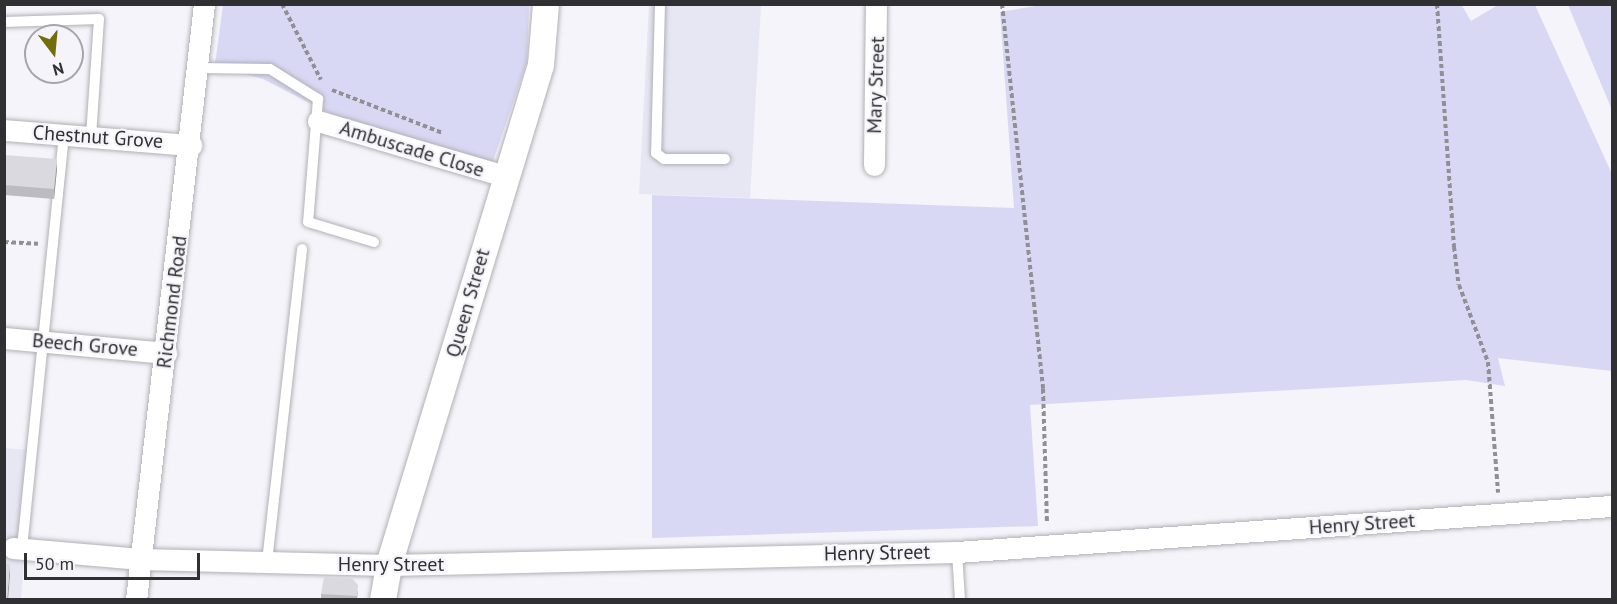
<!DOCTYPE html>
<html>
<head>
<meta charset="utf-8">
<style>
	body { margin:0 }
	#map { position:relative; width:1617px; height:604px; overflow:hidden; background:#f4f4fa; font-family:"PT Sans",sans-serif }
	div>[style] { position:absolute }
	.built>* { inset:0; background:#e7e7f4 }
	.green>* { inset:0; background:#d8d8f4 }
	.path>* { height:4px; margin-top:-2px; transform-origin:0; background:repeating-linear-gradient(90deg,#909094 0 4.5px,transparent 0 7.5px) }
	.roads { filter:drop-shadow(0 0 2px #b0b0b6) drop-shadow(0 0 2px #b0b0b6) }
	.service>* { height:10px; margin:-5px; padding:0 5px; transform-origin:5px; border-radius:5px; background:#fff }
	.minor>* { height:21px; margin:-10.5px; padding:0 10.5px; transform-origin:10.5px; border-radius:10.5px; background:#fff }
	.tertiary>* { height:26px; margin:-13px; padding:0 13px; transform-origin:13px; border-radius:13px; background:#fff }
	.wall>* { inset:0; background:#bbbbc0 }
	.shaded-wall>* { inset:0; background:#98989c }
	.building>* { inset:0; background:#d9d9df }
	span { translate:-50% -50%; white-space:nowrap; text-align:center; line-height:1.15; -webkit-text-stroke:4.5px #f4f4fa; paint-order:stroke }
	.street-label { font-size:20px; color:#303032 }
	.frame { position:absolute; inset:0; border:6px solid #303032; pointer-events:none }
	.north { position:absolute; left:24px; top:24px; width:60px; height:60px; box-sizing:border-box; background:#f4f4fa; border:2px solid #a6a6aa; border-radius:50%; rotate:164deg; font-size:16px; font-weight:700; line-height:24px; text-align:center; color:#303032 }
	.north::after { content:''; display:block; margin:auto; width:21px; height:27px; background:#736d0b; clip-path:polygon(50% 0,100% 100%,50% 72%,0 100%) }
	.scale { position:absolute; left:24px; top:553px; width:176px; height:27px; box-sizing:border-box; border:3px solid #303032; border-top:0; padding-left:8px; font-size:18px; line-height:21px; white-space:nowrap; color:#303032; -webkit-text-stroke:4px #f4f4fa; paint-order:stroke }
</style>
</head>
<body>
<div id="map">
	<div class="built">
		<i style="clip-path:polygon(649px 5px,761px 5px,750px 198px,639px 194px)"></i>
		<i style="clip-path:polygon(4px 448px,32px 450px,21px 599px,5px 599px)"></i>
	</div>
	<div class="green">
		<i style="clip-path:polygon(1048px 4px,1461px 4px,1471px 21px,1498px 5px,1535px 5px,1612px 174px,1612px 371px,1498px 358px,1505px 386px,1466px 380px,1030px 405px,1038px 526px,652px 538px,652px 195px,1014px 208px,1000px 12px)"></i>
		<i style="clip-path:polygon(223px 5px,529px 5px,527px 62px,491px 167px,337px 117px,263px 79px,215px 65px)"></i>
		<i style="clip-path:polygon(1568px 5px,1612px 5px,1612px 110px)"></i>
	</div>
	<div class="path">
		<i style="left:282px;top:4px;width:85px;rotate:62.8deg"></i>
		<i style="left:1002px;top:4px;width:387px;rotate:83.9deg"></i>
		<i style="left:1043px;top:389px;width:134px;rotate:88.3deg"></i>
		<i style="left:1437px;top:4px;width:244px;rotate:86deg"></i>
		<i style="left:1454px;top:247px;width:38px;rotate:83deg"></i>
		<i style="left:1459px;top:285px;width:82px;rotate:69.4deg"></i>
		<i style="left:1488px;top:362px;width:131px;rotate:85.6deg"></i>
		<i style="left:332px;top:90px;width:119px;rotate:21.2deg"></i>
		<i style="left:4px;top:242px;width:34px;rotate:3deg"></i>
	</div>
	<div class="roads">
		<div class="service">
			<i style="left:660px;top:4px;width:149px;rotate:91.5deg"></i>
			<i style="left:656px;top:153px;width:10px;rotate:37deg"></i>
			<i style="left:664px;top:159px;width:61px"></i>
			<i style="left:4px;top:22px;width:95px;rotate:-1.8deg"></i>
			<i style="left:99px;top:19px;width:118px;rotate:93.9deg"></i>
			<i style="left:200px;top:68px;width:70px;rotate:0.8deg"></i>
			<i style="left:270px;top:69px;width:57px;rotate:32deg"></i>
			<i style="left:318px;top:99px;width:123px;rotate:94.6deg"></i>
			<i style="left:308px;top:222px;width:69px;rotate:16.9deg"></i>
			<i style="left:22px;top:548px;width:415px;rotate:-84.2deg"></i>
			<i style="left:957px;top:552px;width:48px;rotate:86.4deg"></i>
			<i style="left:267px;top:562px;width:315px;rotate:-83.6deg"></i>
		</div>
		<div class="minor">
			<i style="left:318px;top:121px;width:195px;rotate:16.4deg"></i>
			<i style="left:4px;top:130px;width:188px;rotate:4.6deg"></i>
			<i style="left:874px;top:165px;width:161px;rotate:-89.3deg"></i>
			<i style="left:4px;top:338px;width:163px;rotate:5.3deg"></i>
			<i style="left:13px;top:548px;width:128px;rotate:4.9deg"></i>
			<i style="left:141px;top:559px;width:248px;rotate:1.4deg"></i>
			<i style="left:389px;top:565px;width:568px;rotate:-1.31deg"></i>
			<i style="left:957px;top:552px;width:657px;rotate:-4.02deg"></i>
			<i style="left:136px;top:600px;width:600px;rotate:-83.49deg"></i>
		</div>
		<div class="tertiary">
			<i style="left:383px;top:600px;width:36px;rotate:-80deg"></i>
			<i style="left:389px;top:565px;width:523px;rotate:-73.09deg"></i>
			<i style="left:541px;top:65px;width:61px;rotate:-85.3deg"></i>
		</div>
	</div>
	<div class="wall">
		<i style="clip-path:polygon(4px 155px,57px 169px,54px 199px,4px 195px)"></i>
		<i style="clip-path:polygon(358px 591px,357px 600px,321px 599px,321px 594px)"></i>
	</div>
	<div class="shaded-wall">
		<i style="clip-path:polygon(57px 159px,57px 169px,54px 199px,54px 189px)"></i>
		<i style="clip-path:polygon(10px 564px,10px 574px,8px 600px,7px 600px)"></i>
	</div>
	<div class="building">
		<i style="clip-path:polygon(4px 155px,57px 159px,54px 189px,4px 185px)"></i>
		<i style="clip-path:polygon(4px 563px,10px 564px,7px 600px,4px 600px)"></i>
		<i style="clip-path:polygon(324px 577px,352px 578px,358px 585px,357px 596px,321px 594px)"></i>
	</div>
	<div class="street-label">
		<span style="left:876px;top:85px;rotate:-88deg">Mary Street</span>
		<span style="left:98px;top:137px;rotate:4deg">Chestnut Grove</span>
		<span style="left:412px;top:149px;rotate:17deg">Ambuscade Close</span>
		<span style="left:172px;top:302px;rotate:-83deg">Richmond Road</span>
		<span style="left:468px;top:303px;rotate:-74deg">Queen Street</span>
		<span style="left:85px;top:345px;rotate:5deg">Beech Grove</span>
		<span style="left:1362px;top:524px;rotate:-4deg">Henry Street</span>
		<span style="left:877px;top:553px;rotate:-1deg">Henry Street</span>
		<span style="left:391px;top:564px">Henry Street</span>
	</div>
	<div class="frame"></div>
	<div class="north">N</div>
	<div class="scale">50 m</div>
</div>
</body>
</html>
